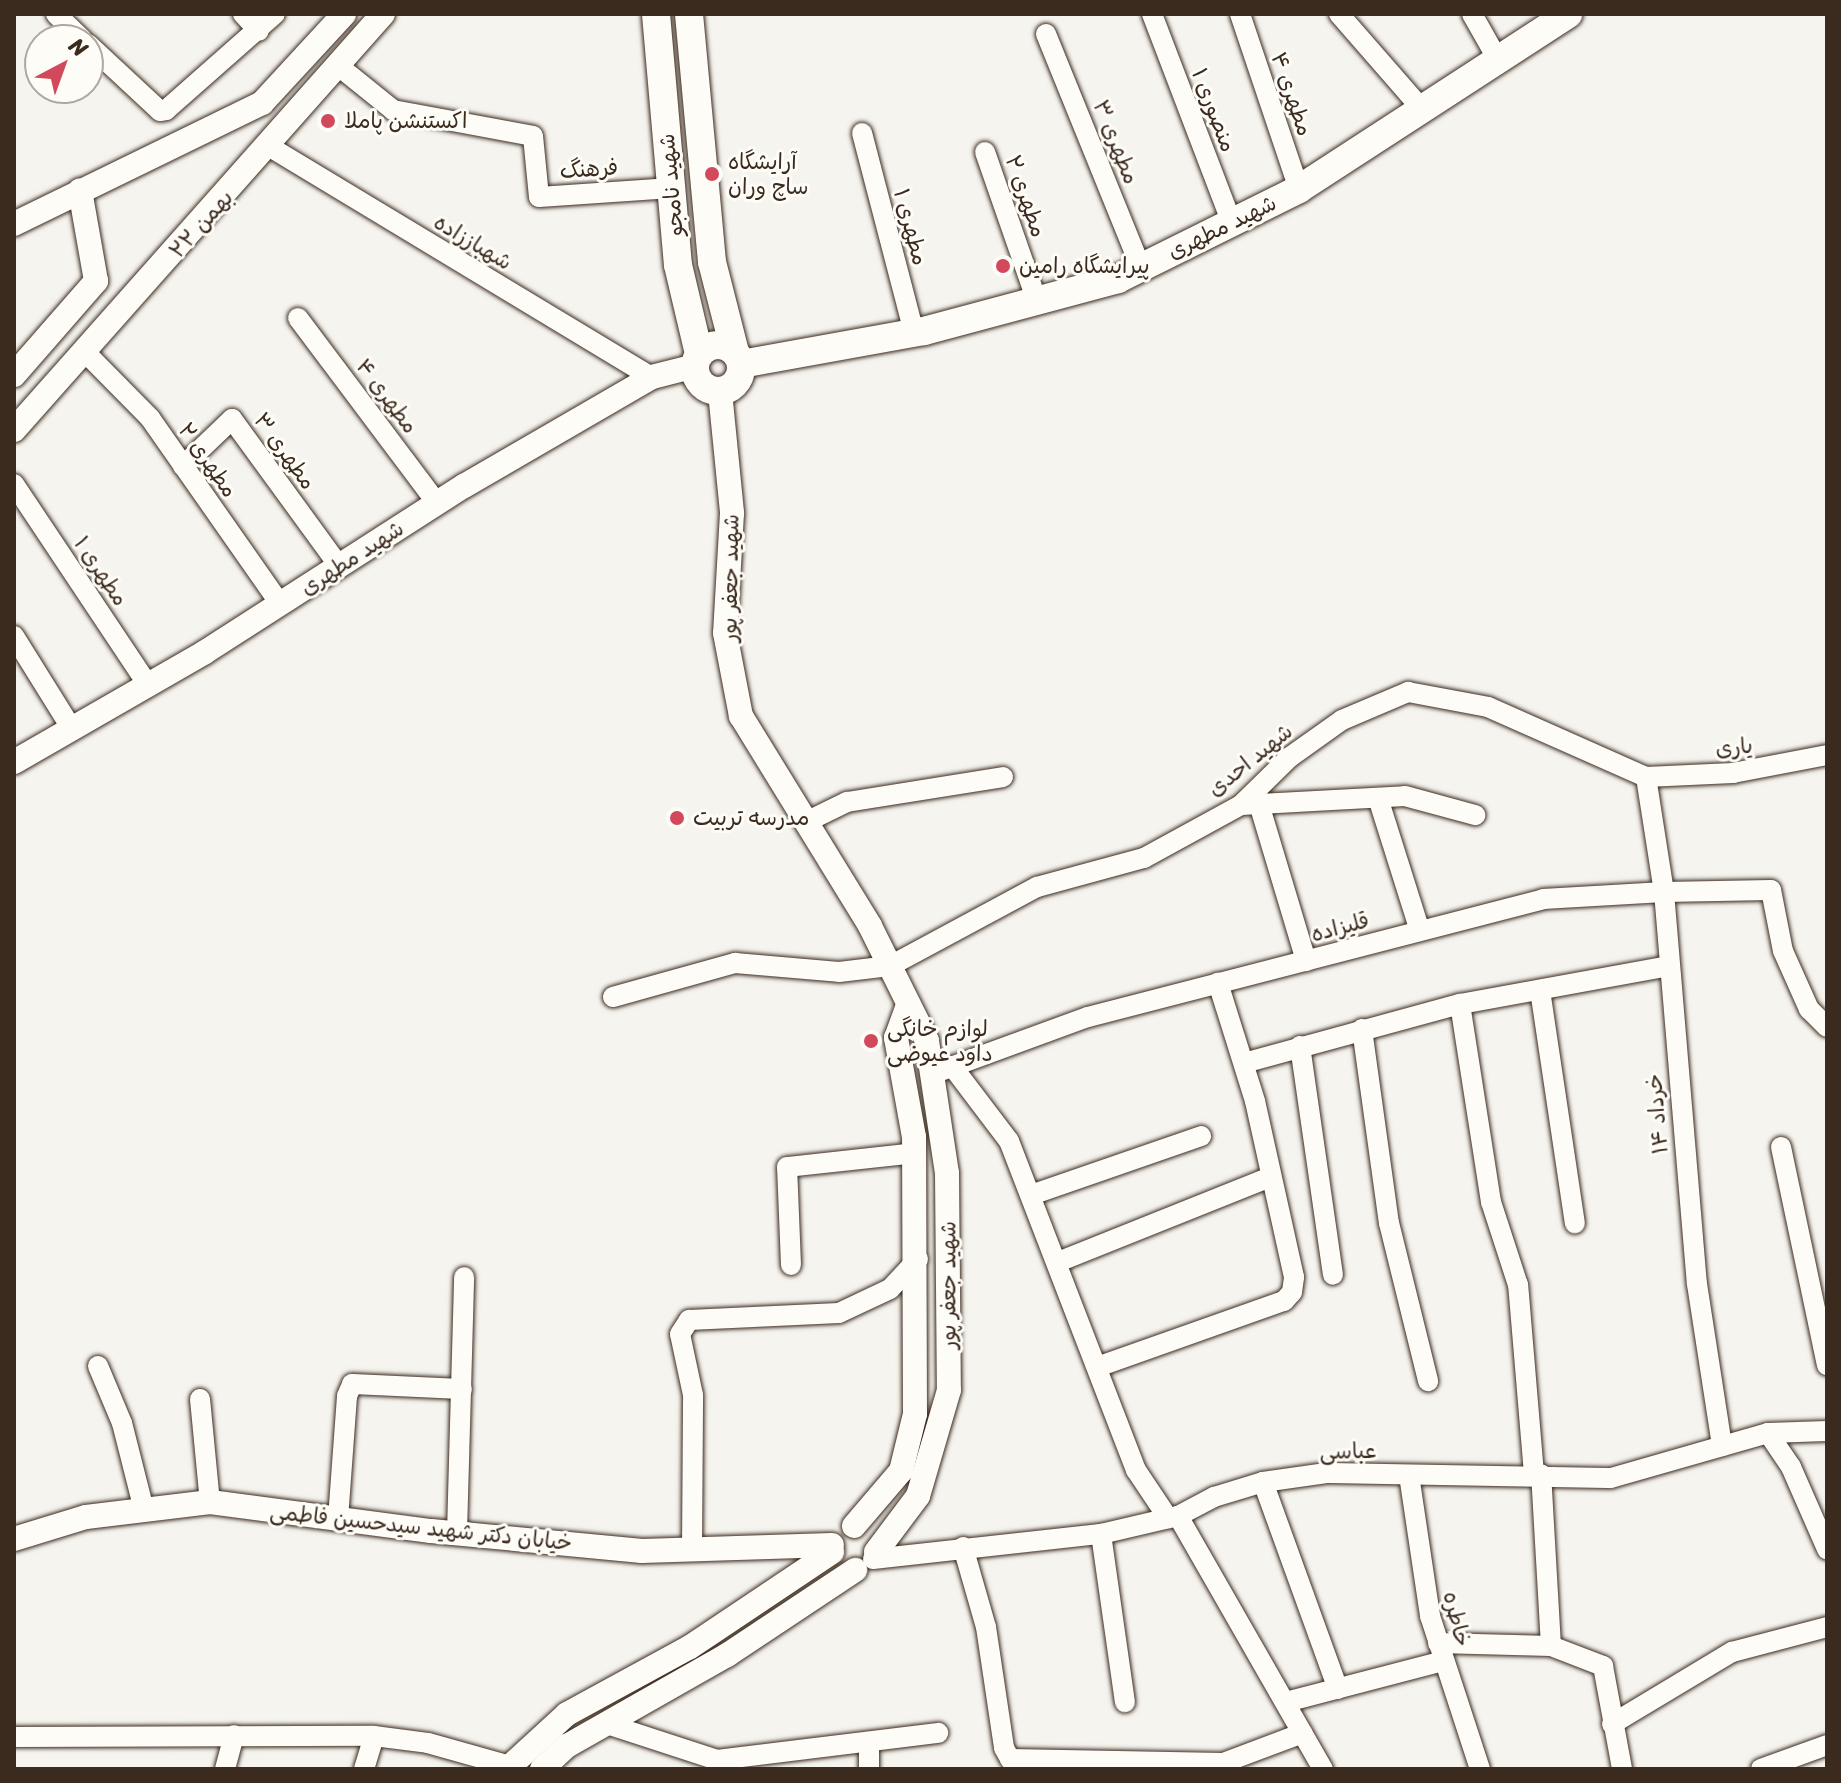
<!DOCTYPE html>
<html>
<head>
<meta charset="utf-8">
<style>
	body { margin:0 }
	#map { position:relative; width:1841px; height:1783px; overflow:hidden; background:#f5f4ee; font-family:Sriracha,"Playpen Sans Arabic",sans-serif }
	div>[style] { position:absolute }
	.roads { filter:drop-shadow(0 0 2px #3b2a1e) drop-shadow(0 0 2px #3b2a1e) }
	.minor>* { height:20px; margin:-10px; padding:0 10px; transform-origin:10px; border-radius:10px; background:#fdfcf7 }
	.tertiary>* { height:24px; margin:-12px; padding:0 12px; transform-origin:12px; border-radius:12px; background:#fdfcf7 }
	.secondary>* { height:28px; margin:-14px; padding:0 14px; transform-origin:14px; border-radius:14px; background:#fdfcf7 }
	.secondary>.ring { margin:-14px; padding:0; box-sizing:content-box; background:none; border:28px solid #fdfcf7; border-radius:50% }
	.dots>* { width:22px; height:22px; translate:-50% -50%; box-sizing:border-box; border:4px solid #fdfcf7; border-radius:50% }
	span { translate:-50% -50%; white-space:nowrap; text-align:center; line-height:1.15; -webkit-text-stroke:6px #fdfcf7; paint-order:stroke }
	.street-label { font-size:22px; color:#3b2a1e }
	.poi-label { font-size:22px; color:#3b2a1e }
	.left { translate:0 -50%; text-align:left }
	.frame { position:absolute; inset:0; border:16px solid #3b2a1e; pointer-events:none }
	.north { position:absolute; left:24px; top:24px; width:80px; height:80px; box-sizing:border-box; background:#fdfcf7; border:2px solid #afa8a0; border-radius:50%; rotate:41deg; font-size:22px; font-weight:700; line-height:32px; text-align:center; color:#3b2a1e }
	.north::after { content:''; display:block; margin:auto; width:28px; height:36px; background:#d1495b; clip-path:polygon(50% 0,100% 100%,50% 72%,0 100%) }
</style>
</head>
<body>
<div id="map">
	<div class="roads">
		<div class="minor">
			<i style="left:56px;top:14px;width:37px;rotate:44deg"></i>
			<i style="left:243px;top:14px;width:23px;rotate:47deg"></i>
			<i style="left:1152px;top:14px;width:224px;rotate:69.1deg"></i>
			<i style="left:1240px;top:14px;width:185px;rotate:71.4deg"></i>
			<i style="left:1339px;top:14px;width:126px;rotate:48.9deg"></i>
			<i style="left:1472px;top:14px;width:53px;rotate:60.5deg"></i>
			<i style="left:1046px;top:34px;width:253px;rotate:67.9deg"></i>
			<i style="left:88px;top:44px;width:98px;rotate:42.9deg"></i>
			<i style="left:160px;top:111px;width:6px;rotate:-9deg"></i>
			<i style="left:166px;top:110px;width:145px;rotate:-41.4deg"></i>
			<i style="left:341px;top:68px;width:67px;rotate:38.9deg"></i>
			<i style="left:393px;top:110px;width:142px;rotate:10.5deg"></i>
			<i style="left:533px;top:136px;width:61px;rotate:84.4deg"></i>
			<i style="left:539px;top:197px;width:133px;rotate:-3.9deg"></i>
			<i style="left:862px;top:133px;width:206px;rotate:75.4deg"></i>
			<i style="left:270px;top:147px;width:446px;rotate:31.1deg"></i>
			<i style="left:985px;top:152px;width:158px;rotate:70.8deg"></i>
			<i style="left:298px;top:318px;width:231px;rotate:53.1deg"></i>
			<i style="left:85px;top:352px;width:93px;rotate:45.4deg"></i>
			<i style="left:150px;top:418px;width:227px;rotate:55deg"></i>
			<i style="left:183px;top:466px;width:68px;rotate:-43.8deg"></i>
			<i style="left:232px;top:419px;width:182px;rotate:53.9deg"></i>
			<i style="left:14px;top:484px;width:242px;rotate:56.3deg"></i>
			<i style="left:14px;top:636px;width:110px;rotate:58.1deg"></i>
			<i style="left:1646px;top:777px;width:116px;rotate:81.1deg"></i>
			<i style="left:1664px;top:892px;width:393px;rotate:85.2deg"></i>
			<i style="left:1697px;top:1284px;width:164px;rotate:81.2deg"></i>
			<i style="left:1378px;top:798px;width:139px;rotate:72.5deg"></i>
			<i style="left:1259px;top:804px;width:164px;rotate:73.3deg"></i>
			<i style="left:1241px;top:805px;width:164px;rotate:-3.1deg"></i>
			<i style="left:1405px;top:796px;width:73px;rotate:15.2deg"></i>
			<i style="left:806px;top:822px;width:46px;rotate:-26deg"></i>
			<i style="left:847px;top:802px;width:158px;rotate:-9.1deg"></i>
			<i style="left:1540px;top:990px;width:236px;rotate:81.5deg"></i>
			<i style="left:613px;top:997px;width:127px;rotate:-15.6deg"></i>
			<i style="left:735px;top:963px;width:104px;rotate:4.9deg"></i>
			<i style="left:839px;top:972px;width:51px;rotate:-6.7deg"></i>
			<i style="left:890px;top:966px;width:167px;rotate:-28.3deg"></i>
			<i style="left:1037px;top:887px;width:111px;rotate:-15.2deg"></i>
			<i style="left:1144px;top:858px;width:111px;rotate:-28.7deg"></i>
			<i style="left:1241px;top:805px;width:69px;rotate:-44.4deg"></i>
			<i style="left:1290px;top:757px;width:64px;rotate:-35.4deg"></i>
			<i style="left:1342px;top:720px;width:72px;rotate:-23deg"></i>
			<i style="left:1408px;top:692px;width:81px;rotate:10.6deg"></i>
			<i style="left:1488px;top:707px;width:173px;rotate:23.9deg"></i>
			<i style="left:1646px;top:777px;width:87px;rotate:-2.6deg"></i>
			<i style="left:1733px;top:773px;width:96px;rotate:-10.8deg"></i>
			<i style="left:1362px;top:1029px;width:196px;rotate:82.1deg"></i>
			<i style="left:1389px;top:1223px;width:163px;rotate:76.1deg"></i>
			<i style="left:1300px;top:1046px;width:231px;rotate:81.8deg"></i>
			<i style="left:1244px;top:1063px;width:224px;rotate:-15.3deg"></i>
			<i style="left:952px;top:1066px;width:94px;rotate:52.8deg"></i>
			<i style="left:1009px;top:1141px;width:353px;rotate:68.9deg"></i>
			<i style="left:1136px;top:1470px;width:58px;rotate:56.3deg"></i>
			<i style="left:932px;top:1074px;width:166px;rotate:-20.1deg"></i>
			<i style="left:1088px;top:1017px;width:470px;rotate:-14.5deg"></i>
			<i style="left:1543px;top:899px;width:121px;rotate:-3.3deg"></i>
			<i style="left:1664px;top:892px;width:107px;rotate:-1.1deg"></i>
			<i style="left:1771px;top:890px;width:62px;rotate:78.9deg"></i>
			<i style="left:1783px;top:951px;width:64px;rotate:65.9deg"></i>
			<i style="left:1809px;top:1009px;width:25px;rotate:45deg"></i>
			<i style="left:1781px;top:1147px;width:223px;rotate:78.1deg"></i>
			<i style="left:1031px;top:1195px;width:180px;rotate:-19.1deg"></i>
			<i style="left:1058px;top:1262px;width:228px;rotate:-21.8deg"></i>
			<i style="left:791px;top:1265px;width:98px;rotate:-92.3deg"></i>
			<i style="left:787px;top:1167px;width:129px;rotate:-6.2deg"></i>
			<i style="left:98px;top:1366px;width:62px;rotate:67.2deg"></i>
			<i style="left:122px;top:1423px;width:90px;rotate:75.8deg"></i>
			<i style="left:1100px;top:1366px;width:195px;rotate:-19.5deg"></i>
			<i style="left:1284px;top:1301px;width:12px;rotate:-48deg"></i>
			<i style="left:1292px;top:1292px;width:15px;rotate:-82deg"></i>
			<i style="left:1294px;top:1277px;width:180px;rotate:-102.5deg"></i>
			<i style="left:1255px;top:1101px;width:124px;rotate:-107.4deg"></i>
			<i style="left:200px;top:1399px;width:103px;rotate:84.5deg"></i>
			<i style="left:1768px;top:1433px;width:41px;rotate:55.9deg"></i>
			<i style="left:1791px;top:1467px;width:90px;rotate:66.3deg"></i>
			<i style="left:1534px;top:1474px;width:190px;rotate:-94.8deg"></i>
			<i style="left:1518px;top:1285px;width:87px;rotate:-108deg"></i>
			<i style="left:1491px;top:1202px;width:200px;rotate:-98.9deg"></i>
			<i style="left:1460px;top:1004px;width:213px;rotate:-10.3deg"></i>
			<i style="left:1409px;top:1475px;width:143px;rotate:81.5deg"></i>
			<i style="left:1430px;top:1616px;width:161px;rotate:71.9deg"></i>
			<i style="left:1263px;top:1482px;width:220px;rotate:70.1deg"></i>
			<i style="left:1178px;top:1516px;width:292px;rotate:60.2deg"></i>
			<i style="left:338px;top:1519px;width:123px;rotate:-85.8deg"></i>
			<i style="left:347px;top:1396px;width:13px;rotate:-67deg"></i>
			<i style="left:352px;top:1384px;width:110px;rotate:2.6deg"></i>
			<i style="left:457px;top:1533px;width:256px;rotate:-88.4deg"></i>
			<i style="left:1101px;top:1534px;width:170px;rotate:81.9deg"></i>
			<i style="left:963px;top:1547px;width:83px;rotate:74deg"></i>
			<i style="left:986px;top:1627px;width:122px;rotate:81.5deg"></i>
			<i style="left:1004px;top:1748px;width:13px;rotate:61deg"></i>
			<i style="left:1010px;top:1759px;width:213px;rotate:1.1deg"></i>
			<i style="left:1223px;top:1763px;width:85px;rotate:-20.6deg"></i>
			<i style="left:692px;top:1549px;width:154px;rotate:-89.6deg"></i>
			<i style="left:693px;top:1395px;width:62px;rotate:-102deg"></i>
			<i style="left:680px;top:1334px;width:17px;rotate:-57deg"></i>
			<i style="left:689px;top:1320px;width:150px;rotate:-2.7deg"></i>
			<i style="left:839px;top:1313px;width:56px;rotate:-25.2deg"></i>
			<i style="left:890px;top:1289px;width:41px;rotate:-47deg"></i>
			<i style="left:873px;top:1559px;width:229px;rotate:-6.3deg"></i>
			<i style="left:1101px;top:1534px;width:79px;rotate:-13.2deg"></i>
			<i style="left:1178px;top:1516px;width:41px;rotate:-27.8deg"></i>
			<i style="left:1214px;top:1497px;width:51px;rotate:-17deg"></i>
			<i style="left:1263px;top:1482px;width:64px;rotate:-8.1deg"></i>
			<i style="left:1326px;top:1473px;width:285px;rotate:1deg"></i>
			<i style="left:1611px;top:1478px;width:163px;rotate:-16deg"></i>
			<i style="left:1768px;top:1433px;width:59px;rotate:-1.9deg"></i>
			<i style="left:1438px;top:1643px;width:113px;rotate:1.5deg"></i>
			<i style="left:1551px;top:1646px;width:172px;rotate:-93.3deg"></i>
			<i style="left:1551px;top:1646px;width:56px;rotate:21deg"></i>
			<i style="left:1603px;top:1666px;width:105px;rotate:79.5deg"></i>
			<i style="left:1286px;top:1702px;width:162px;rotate:-14.6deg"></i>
			<i style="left:607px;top:1724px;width:116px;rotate:18.1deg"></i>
			<i style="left:717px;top:1760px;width:223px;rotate:-7deg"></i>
			<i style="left:1612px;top:1724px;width:140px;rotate:-31deg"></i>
			<i style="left:1732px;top:1652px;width:98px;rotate:-14.7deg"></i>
			<i style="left:14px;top:1737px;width:360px;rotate:-0.2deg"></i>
			<i style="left:374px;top:1736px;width:54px;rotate:7.4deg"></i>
			<i style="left:428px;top:1743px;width:85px;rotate:15.7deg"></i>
			<i style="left:225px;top:1769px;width:35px;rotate:-75deg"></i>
			<i style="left:364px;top:1769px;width:34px;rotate:-73deg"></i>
			<i style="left:869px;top:1769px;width:27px;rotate:-90deg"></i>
			<i style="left:1761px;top:1769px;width:70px;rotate:-20deg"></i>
		</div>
		<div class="tertiary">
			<i style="left:14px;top:224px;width:276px;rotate:-26deg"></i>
			<i style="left:262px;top:103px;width:121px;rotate:-47.3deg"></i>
			<i style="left:14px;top:375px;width:125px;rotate:-48.9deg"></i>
			<i style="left:96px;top:281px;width:92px;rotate:-100deg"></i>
			<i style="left:720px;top:392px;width:122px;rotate:84.3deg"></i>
			<i style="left:732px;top:513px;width:120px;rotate:93.3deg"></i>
			<i style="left:725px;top:633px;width:85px;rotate:79.1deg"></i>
			<i style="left:741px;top:716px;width:246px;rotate:58.4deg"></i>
			<i style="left:870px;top:926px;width:128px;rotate:63.6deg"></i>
			<i style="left:927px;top:1041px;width:134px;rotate:81.4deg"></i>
			<i style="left:947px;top:1173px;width:217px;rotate:89.5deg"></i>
			<i style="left:949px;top:1390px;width:110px;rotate:106.3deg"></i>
			<i style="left:918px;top:1496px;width:70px;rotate:126.9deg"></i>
			<i style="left:14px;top:430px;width:556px;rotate:-48.43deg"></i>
			<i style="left:14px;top:762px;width:220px;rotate:-29.9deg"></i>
			<i style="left:205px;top:652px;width:308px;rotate:-32.7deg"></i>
			<i style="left:464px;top:486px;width:217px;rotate:-30.1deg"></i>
			<i style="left:652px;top:377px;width:44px;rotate:-14.3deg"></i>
			<i style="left:854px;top:1526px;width:72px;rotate:-49.5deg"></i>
			<i style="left:901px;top:1471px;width:59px;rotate:-76.2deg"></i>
			<i style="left:915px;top:1414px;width:277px;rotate:-90.2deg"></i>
			<i style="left:914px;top:1137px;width:101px;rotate:-100.3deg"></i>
			<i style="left:896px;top:1038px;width:33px;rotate:-70deg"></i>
			<i style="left:14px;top:1539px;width:75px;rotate:-17deg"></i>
			<i style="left:86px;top:1517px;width:125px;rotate:-6.9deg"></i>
			<i style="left:210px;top:1502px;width:223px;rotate:7.5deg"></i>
			<i style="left:431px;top:1531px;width:212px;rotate:5.4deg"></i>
			<i style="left:642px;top:1551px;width:190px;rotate:-1.8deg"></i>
			<i style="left:507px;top:1769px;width:81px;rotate:-42.5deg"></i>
			<i style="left:567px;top:1714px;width:140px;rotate:-28.6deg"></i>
			<i style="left:690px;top:1647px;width:171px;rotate:-33.8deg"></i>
			<i style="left:542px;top:1769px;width:34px;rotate:-43deg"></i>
			<i style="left:567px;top:1746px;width:184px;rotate:-29.6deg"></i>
			<i style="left:727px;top:1655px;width:154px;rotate:-33.6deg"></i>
		</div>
		<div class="secondary">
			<i style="left:656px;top:14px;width:252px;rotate:85deg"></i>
			<i style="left:678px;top:265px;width:91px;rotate:76.7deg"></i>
			<i style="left:689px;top:14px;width:249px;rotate:84.7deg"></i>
			<i style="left:712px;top:262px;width:93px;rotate:75.7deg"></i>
			<i class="ring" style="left:695px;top:345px;width:18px;height:18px"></i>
			<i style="left:741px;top:364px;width:186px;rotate:-10.2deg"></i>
			<i style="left:924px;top:331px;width:201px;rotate:-15deg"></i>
			<i style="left:1118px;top:279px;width:202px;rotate:-26.4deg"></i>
			<i style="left:1299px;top:189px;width:321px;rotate:-33deg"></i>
		</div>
	</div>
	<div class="dots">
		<i style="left:328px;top:121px;background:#d1495b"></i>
		<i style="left:712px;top:174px;background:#d1495b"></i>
		<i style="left:1003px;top:266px;background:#d1495b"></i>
		<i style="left:677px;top:818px;background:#d1495b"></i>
		<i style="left:871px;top:1041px;background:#d1495b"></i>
	</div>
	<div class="street-label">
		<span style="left:1292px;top:94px;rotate:71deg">مطهری ۴</span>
		<span style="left:1214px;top:110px;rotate:69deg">منصوری ۱</span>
		<span style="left:1116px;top:142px;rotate:68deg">مطهری ۳</span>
		<span style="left:589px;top:169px;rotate:-4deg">فرهنگ</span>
		<span style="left:671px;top:185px;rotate:-95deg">شهید نامجو</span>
		<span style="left:1026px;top:196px;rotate:71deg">مطهری ۲</span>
		<span style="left:201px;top:224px;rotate:-48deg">۲۲ بهمن</span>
		<span style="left:911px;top:227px;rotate:75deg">مطهری ۱</span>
		<span style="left:1222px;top:227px;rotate:-26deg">شهید مطهری</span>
		<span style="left:473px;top:242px;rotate:31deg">شهباززاده</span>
		<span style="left:387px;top:396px;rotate:53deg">مطهری ۴</span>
		<span style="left:285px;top:451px;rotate:54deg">مطهری ۳</span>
		<span style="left:208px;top:460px;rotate:55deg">مطهری ۲</span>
		<span style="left:352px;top:558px;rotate:-33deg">شهید مطهری</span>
		<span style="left:101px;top:571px;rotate:56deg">مطهری ۱</span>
		<span style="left:730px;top:578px;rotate:-89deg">شهید جعفر پور</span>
		<span style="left:1734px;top:747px;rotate:-6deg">یاری</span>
		<span style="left:1250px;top:760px;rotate:-39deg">شهید احدی</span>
		<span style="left:1340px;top:927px;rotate:-15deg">قلیزاده</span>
		<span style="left:1657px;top:1114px;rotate:-95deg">۱۴ خرداد</span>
		<span style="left:948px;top:1285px;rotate:-90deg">شهید جعفر پور</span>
		<span style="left:1348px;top:1451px;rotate:-1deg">عباسی</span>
		<span style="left:421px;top:1527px;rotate:6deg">خیابان دکتر شهید سیدحسین فاطمی</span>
		<span style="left:1457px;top:1619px;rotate:76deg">خاطره</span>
	</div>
	<div class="poi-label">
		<span class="left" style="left:344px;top:121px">اکستنشن پاملا</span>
		<span class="left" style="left:728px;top:174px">آرایشگاه<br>ساچ وران</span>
		<span class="left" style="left:1019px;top:266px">پیرایشگاه ‌رامین</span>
		<span class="left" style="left:693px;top:818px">مدرسه تربیت</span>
		<span class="left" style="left:887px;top:1041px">لوازم خانگی<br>داود عیوضی</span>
	</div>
	<div class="frame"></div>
	<div class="north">N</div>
</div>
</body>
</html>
